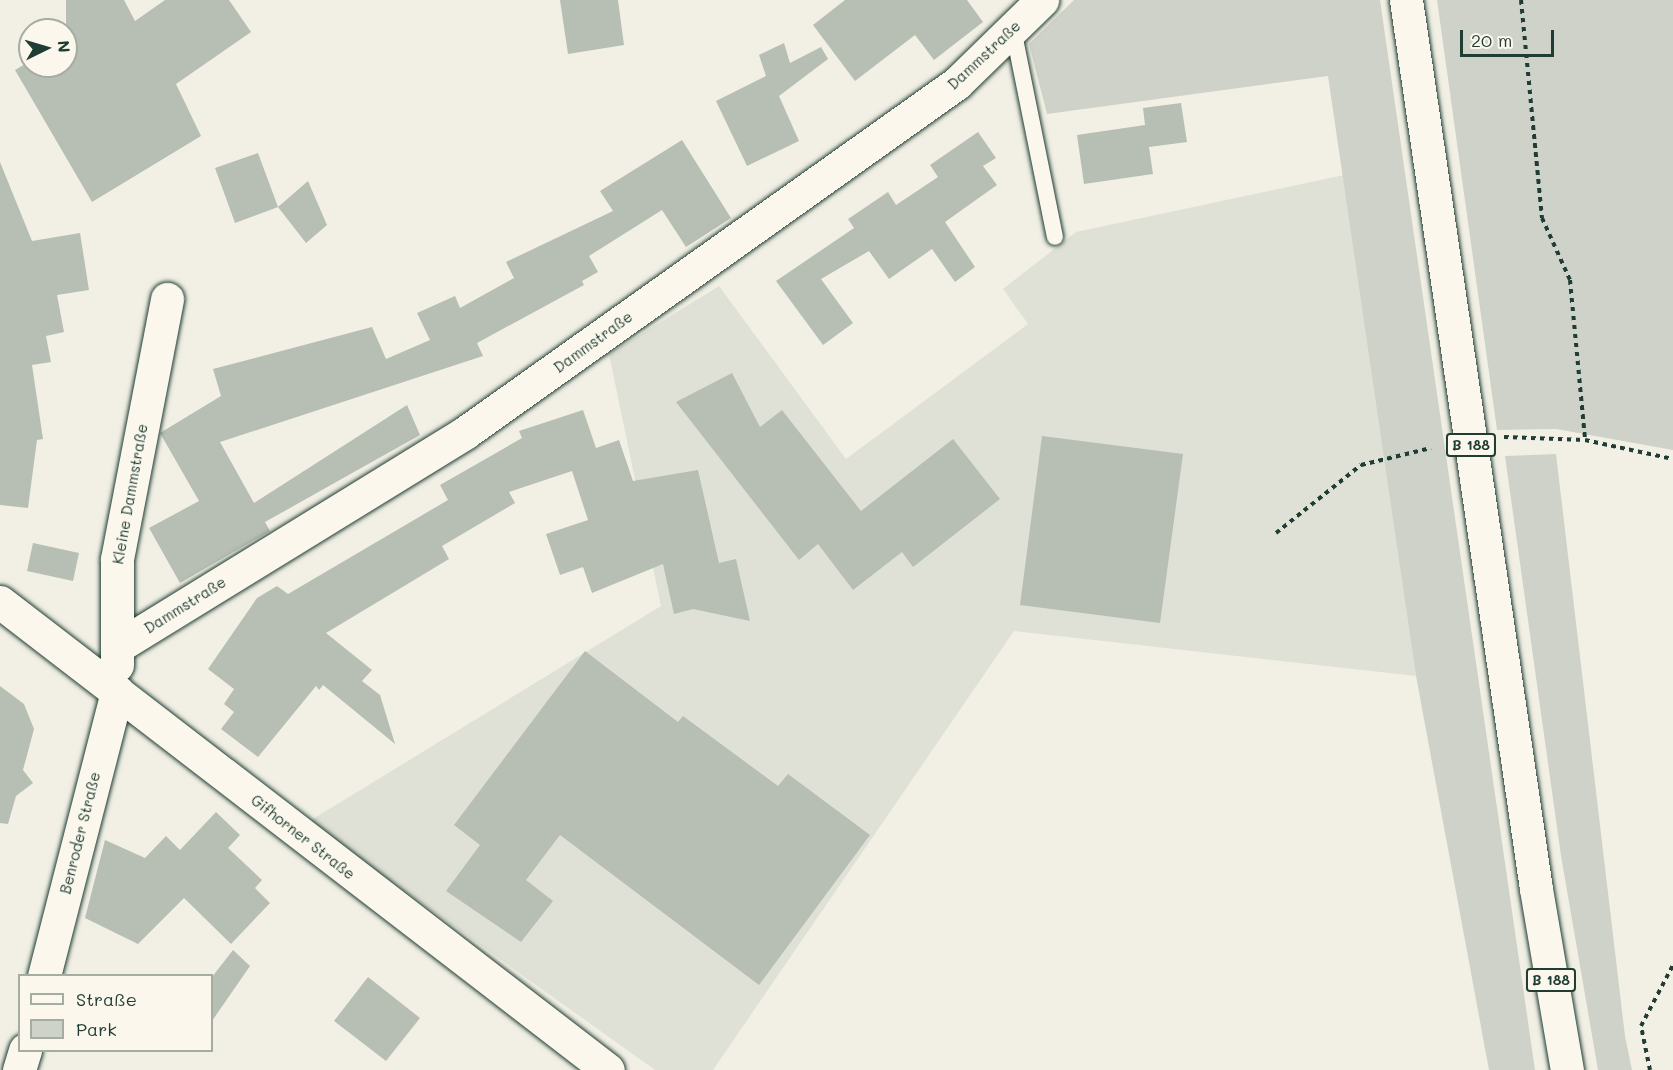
<!DOCTYPE html>
<html>
<head>
<meta charset="utf-8">
<style>
	body { margin:0 }
	#map { position:relative; width:1673px; height:1070px; overflow:hidden; background:#f2f0e5; font-family:Mali,sans-serif }
	div>[style] { position:absolute }
	.built>* { inset:0; background:#e0e1d6 }
	.green>* { inset:0; background:#cfd2c8 }
	.building>* { inset:0; background:#b7beb3 }
	.path>* { height:4px; margin-top:-2px; transform-origin:0; background:repeating-linear-gradient(90deg,#1f3d34 0 4.5px,transparent 0 9px) }
	.roads { filter:drop-shadow(0 0 2px #1f3d34) drop-shadow(0 0 2px #1f3d34) }
	.lane>* { height:16px; margin:-8px; padding:0 8px; transform-origin:8px; border-radius:8px; background:#fbf7ec }
	.street>* { height:33px; margin:-16.5px; padding:0 16.5px; transform-origin:16.5px; border-radius:16.5px; background:#fbf7ec }
	.secondary>* { height:33px; margin:-16.5px; padding:0 16.5px; transform-origin:16.5px; border-radius:16.5px; background:#fbf7ec }
	.primary>* { height:33px; margin:-16.5px; padding:0 16.5px; transform-origin:16.5px; border-radius:16.5px; background:#fbf7ec }
	span { translate:-50% -50%; white-space:nowrap; text-align:center; line-height:1.15; -webkit-text-stroke:4.5px #fbf7ec; paint-order:stroke }
	.shield-label span { padding:2px 4px; background:#fbf7ec; border:2px solid; border-radius:4px; -webkit-text-stroke-width:0 }
	.shield-label { font-size:14px; color:#1f3d34; font-weight:700 }
	.street-label { font-size:15px; color:#1f3d34 }
	.legend { position:absolute; left:18px; top:974px; width:195px; height:78px; box-sizing:border-box; background:#fbf7ec; border:2px solid #a3ada2; margin:0; padding:8px 10px; list-style:none; font-size:18px; color:#1f3d34 }
	.legend li { display:flex; align-items:center; gap:12px; height:30px }
	.legend b { width:30px; border:2px solid #a3ada2 }
	.north { position:absolute; left:18px; top:18px; width:60px; height:60px; box-sizing:border-box; background:#fbf7ec; border:2px solid #a3ada2; border-radius:50%; rotate:85deg; font-size:16px; font-weight:700; line-height:24px; text-align:center; color:#1f3d34 }
	.north::after { content:''; display:block; margin:auto; width:21px; height:27px; background:#1f3d34; clip-path:polygon(50% 0,100% 100%,50% 72%,0 100%) }
	.scale { position:absolute; left:1460px; top:30px; width:94px; height:27px; box-sizing:border-box; border:3px solid #1f3d34; border-top:0; padding-left:8px; font-size:18px; line-height:21px; white-space:nowrap; color:#1f3d34; -webkit-text-stroke:4px #fbf7ec; paint-order:stroke }
</style>
</head>
<body>
<div id="map">
	<div class="built">
		<i style="clip-path:polygon(1344px 175px,1416px 676px,1014px 631px,713px 1070px,655px 1070px,308px 822px,661px 606px,609px 354px,719px 286px,846px 459px,1028px 324px,1003px 289px,1076px 232px)"></i>
	</div>
	<div class="green">
		<i style="clip-path:polygon(1074px 0,1380px 0,1535px 1070px,1489px 1070px,1416px 676px,1328px 76px,1047px 114px,1029px 44px)"></i>
		<i style="clip-path:polygon(1437px 0,1673px 0,1673px 450px,1556px 429px,1497px 430px)"></i>
		<i style="clip-path:polygon(1556px 454px,1625px 1036px,1632px 1070px,1598px 1070px,1561px 856px,1505px 456px)"></i>
	</div>
	<div class="building">
		<i style="clip-path:polygon(66px 0,124px 0,135px 21px,165px 0,229px 0,251px 32px,176px 84px,201px 136px,92px 202px,15px 70px,30px 61px,30px 66px,66px 66px)"></i>
		<i style="clip-path:polygon(560px 0,618px 0,624px 45px,568px 54px)"></i>
		<i style="clip-path:polygon(845px 0,967px 0,983px 22px,934px 60px,915px 35px,855px 81px,813px 25px)"></i>
		<i style="clip-path:polygon(784px 43px,790px 63px,821px 47px,828px 59px,779px 96px,799px 141px,747px 166px,716px 101px,766px 76px,759px 55px)"></i>
		<i style="clip-path:polygon(1181px 103px,1187px 142px,1149px 147px,1153px 174px,1084px 184px,1077px 135px,1145px 125px,1143px 108px)"></i>
		<i style="clip-path:polygon(978px 132px,996px 158px,983px 166px,997px 185px,945px 222px,975px 267px,955px 282px,932px 249px,889px 279px,869px 251px,821px 279px,853px 323px,823px 345px,776px 281px,854px 228px,848px 219px,888px 192px,896px 205px,938px 177px,930px 165px)"></i>
		<i style="clip-path:polygon(682px 140px,731px 218px,686px 247px,662px 210px,589px 256px,598px 272px,582px 281px,584px 285px,477px 343px,483px 356px,220px 442px,254px 503px,407px 405px,420px 435px,265px 522px,270px 531px,180px 583px,149px 528px,199px 501px,160px 433px,221px 396px,213px 369px,372px 327px,386px 359px,430px 340px,417px 313px,455px 296px,460px 308px,514px 278px,506px 262px,613px 211px,600px 191px)"></i>
		<i style="clip-path:polygon(258px 153px,278px 207px,235px 223px,215px 168px)"></i>
		<i style="clip-path:polygon(0 162px,32px 241px,80px 233px,89px 290px,57px 295px,64px 332px,46px 336px,51px 362px,32px 365px,43px 439px,37px 440px,28px 508px,0 505px)"></i>
		<i style="clip-path:polygon(308px 181px,327px 225px,306px 243px,278px 207px)"></i>
		<i style="clip-path:polygon(732px 373px,760px 427px,782px 410px,861px 511px,953px 439px,1000px 499px,913px 567px,902px 552px,853px 590px,818px 544px,799px 560px,676px 402px)"></i>
		<i style="clip-path:polygon(583px 410px,596px 448px,619px 440px,633px 481px,698px 470px,719px 563px,736px 559px,750px 621px,693px 609px,674px 614px,663px 564px,592px 593px,583px 567px,560px 575px,546px 534px,588px 520px,572px 471px,509px 492px,515px 503px,442px 546px,449px 559px,326px 633px,372px 670px,362px 681px,380px 695px,395px 744px,323px 685px,319px 690px,316px 686px,258px 757px,221px 729px,234px 712px,224px 704px,234px 689px,208px 669px,257px 598px,277px 586px,288px 594px,448px 500px,440px 485px,522px 438px,519px 431px)"></i>
		<i style="clip-path:polygon(1042px 436px,1183px 454px,1160px 623px,1020px 605px)"></i>
		<i style="clip-path:polygon(33px 543px,79px 553px,73px 581px,27px 571px)"></i>
		<i style="clip-path:polygon(585px 651px,678px 722px,683px 716px,778px 786px,788px 774px,870px 835px,759px 985px,560px 835px,526px 880px,553px 901px,521px 942px,446px 891px,480px 845px,454px 825px)"></i>
		<i style="clip-path:polygon(0 686px,24px 704px,34px 729px,23px 770px,33px 783px,16px 796px,8px 824px,0 823px)"></i>
		<i style="clip-path:polygon(216px 812px,240px 835px,228px 848px,262px 880px,255px 888px,270px 903px,231px 944px,184px 898px,138px 944px,85px 918px,105px 840px,145px 858px,166px 836px,180px 850px)"></i>
		<i style="clip-path:polygon(233px 950px,250px 966px,212px 1021px,212px 977px)"></i>
		<i style="clip-path:polygon(368px 977px,420px 1018px,386px 1061px,334px 1021px)"></i>
	</div>
	<div class="path">
		<i style="left:1521px;top:0;width:219px;rotate:84.5deg"></i>
		<i style="left:1542px;top:218px;width:68px;rotate:65.7deg"></i>
		<i style="left:1570px;top:280px;width:161px;rotate:84.6deg"></i>
		<i style="left:1504px;top:437px;width:81px;rotate:2.1deg"></i>
		<i style="left:1585px;top:440px;width:90px;rotate:12.2deg"></i>
		<i style="left:1276px;top:533px;width:109px;rotate:-38.7deg"></i>
		<i style="left:1361px;top:465px;width:72px;rotate:-13.7deg"></i>
		<i style="left:1650px;top:1070px;width:45px;rotate:-101.6deg"></i>
		<i style="left:1641px;top:1026px;width:69px;rotate:-62.3deg"></i>
	</div>
	<div class="roads">
		<div class="lane">
			<i style="left:1013px;top:29px;width:212px;rotate:78.6deg"></i>
		</div>
		<div class="street">
			<i style="left:117px;top:647px;width:410px;rotate:-31.6deg"></i>
			<i style="left:466px;top:432px;width:602px;rotate:-35.4deg"></i>
			<i style="left:957px;top:83px;width:119px;rotate:-44.3deg"></i>
			<i style="left:117px;top:665px;width:106px;rotate:-90deg"></i>
			<i style="left:117px;top:559px;width:265px;rotate:-79.1deg"></i>
		</div>
		<div class="secondary">
			<i style="left:0;top:602px;width:767px;rotate:37.59deg"></i>
			<i style="left:44px;top:976px;width:294px;rotate:-75.6deg"></i>
			<i style="left:19px;top:1070px;width:21px;rotate:-73deg"></i>
		</div>
		<div class="primary">
			<i style="left:1406px;top:0;width:898px;rotate:81.68deg"></i>
			<i style="left:1536px;top:889px;width:184px;rotate:80.3deg"></i>
		</div>
	</div>
	<div class="shield-label">
		<span style="left:1471px;top:445px">B 188</span>
		<span style="left:1551px;top:980px">B 188</span>
	</div>
	<div class="street-label">
		<span style="left:984px;top:55px;rotate:-43deg">Dammstraße</span>
		<span style="left:593px;top:342px;rotate:-36deg">Dammstraße</span>
		<span style="left:130px;top:494px;rotate:-80deg">Kleine Dammstraße</span>
		<span style="left:185px;top:605px;rotate:-32deg">Dammstraße</span>
		<span style="left:80px;top:833px;rotate:-76deg">Benroder Straße</span>
		<span style="left:303px;top:837px;rotate:38deg">Gifhorner Straße</span>
	</div>
	<ul class="legend">
	<li><b style="height:8px;background:#fbf7ec"></b>Straße</li>
	<li><b style="height:16px;background:#cfd2c8"></b>Park</li>
	</ul>
	<div class="north">N</div>
	<div class="scale">20 m</div>
</div>
</body>
</html>
